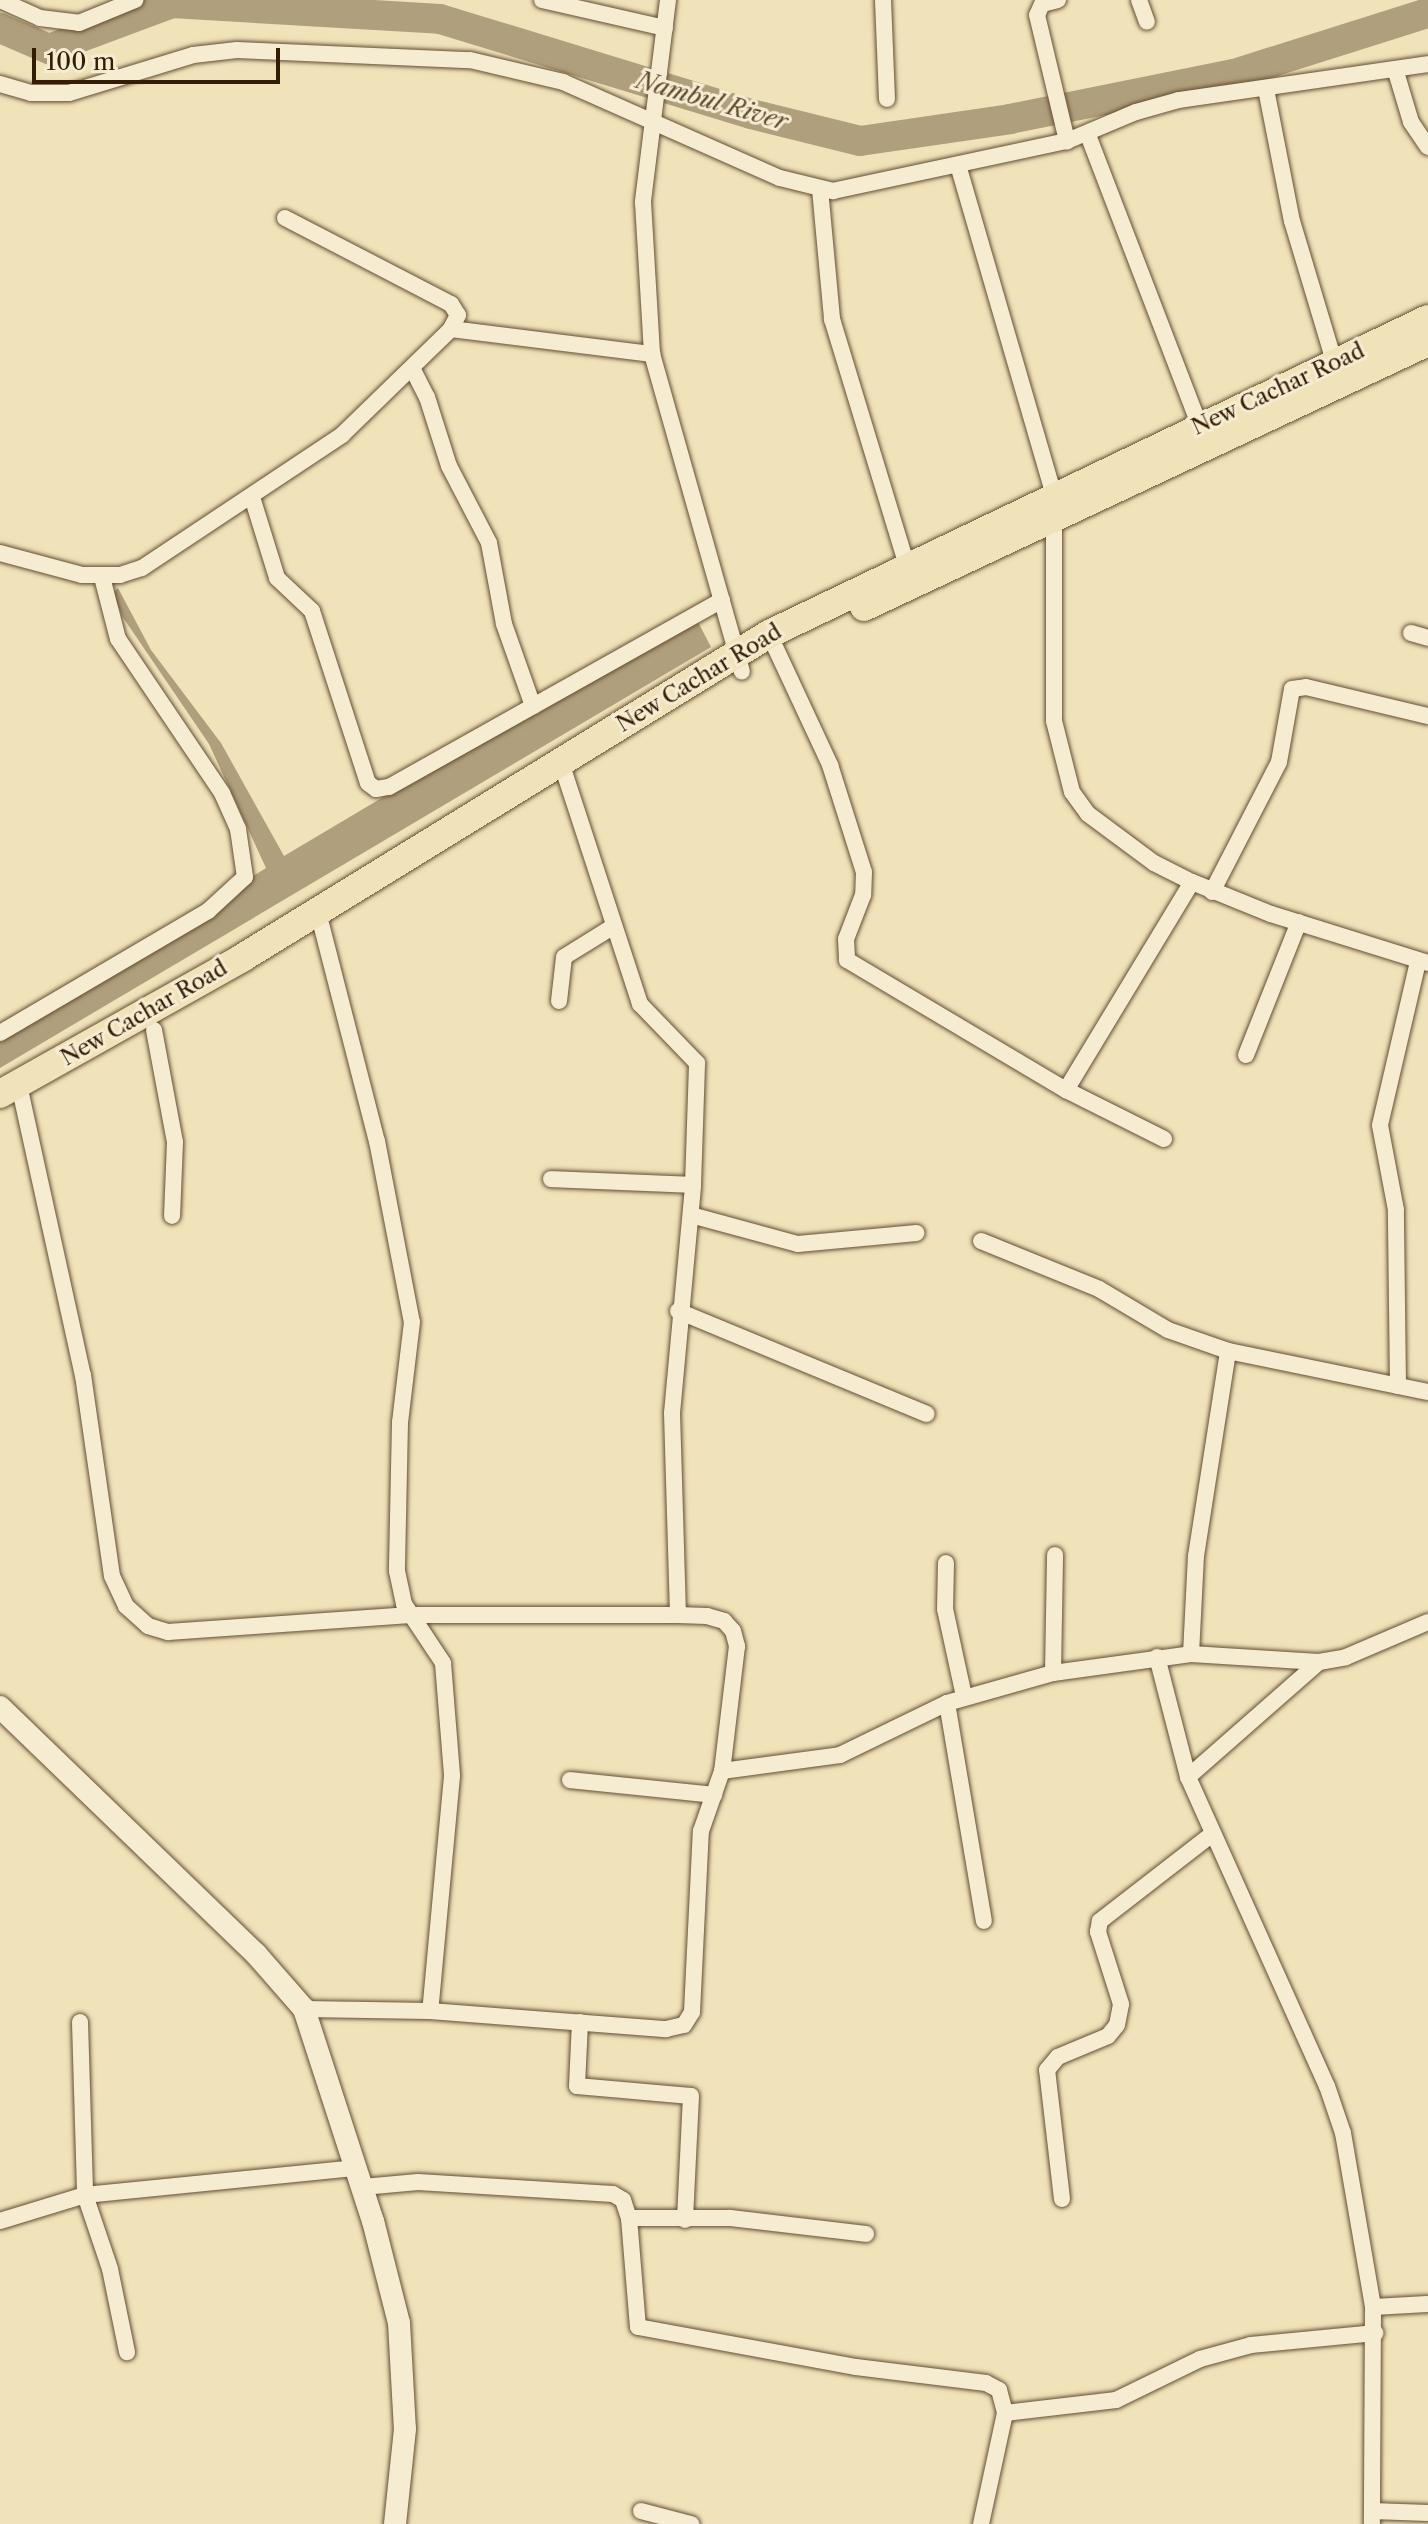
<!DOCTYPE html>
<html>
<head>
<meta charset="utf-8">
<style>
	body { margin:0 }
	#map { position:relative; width:1428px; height:2524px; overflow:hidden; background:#f0e2b9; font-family:"Libre Caslon Text",serif }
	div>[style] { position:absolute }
	.water>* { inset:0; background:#b09f7c }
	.river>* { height:30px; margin:-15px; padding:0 15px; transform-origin:15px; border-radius:15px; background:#b09f7c }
	.roads { filter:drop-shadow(0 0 2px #634e32) drop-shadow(0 0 2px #634e32) }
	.street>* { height:16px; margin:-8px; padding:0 8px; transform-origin:8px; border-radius:8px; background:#f5ecd2 }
	.secondary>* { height:22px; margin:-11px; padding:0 11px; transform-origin:11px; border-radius:11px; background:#f5ecd2 }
	.highway>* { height:28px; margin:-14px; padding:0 14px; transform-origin:14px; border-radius:14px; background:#f0e2b9 }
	span { translate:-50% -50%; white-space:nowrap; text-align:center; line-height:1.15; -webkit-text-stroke:6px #f5ecd2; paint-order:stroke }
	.street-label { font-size:22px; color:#341d05 }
	.water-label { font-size:24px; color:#5f4a2f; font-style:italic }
	.scale { position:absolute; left:32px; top:48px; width:248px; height:36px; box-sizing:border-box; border:4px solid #341d05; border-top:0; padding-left:10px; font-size:24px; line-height:28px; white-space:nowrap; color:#341d05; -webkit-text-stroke:6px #f5ecd2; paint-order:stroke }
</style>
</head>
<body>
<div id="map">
	<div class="water">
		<i style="clip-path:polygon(118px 588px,151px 650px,221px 743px,284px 856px,533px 708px,697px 620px,711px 647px,0 1068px,0 1035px,266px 868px,209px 744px,122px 616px,113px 592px)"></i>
	</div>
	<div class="river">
		<i style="left:0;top:28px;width:53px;rotate:23.2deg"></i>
		<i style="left:49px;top:49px;width:131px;rotate:-20.5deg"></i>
		<i style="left:172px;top:3px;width:268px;rotate:3.4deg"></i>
		<i style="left:440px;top:19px;width:325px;rotate:17deg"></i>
		<i style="left:751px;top:114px;width:112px;rotate:13.9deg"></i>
		<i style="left:860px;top:141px;width:152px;rotate:-8.3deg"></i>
		<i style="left:1010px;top:119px;width:228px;rotate:-11.4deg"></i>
		<i style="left:1234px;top:74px;width:203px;rotate:-17.5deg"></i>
	</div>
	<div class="roads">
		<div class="street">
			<i style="left:0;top:0;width:44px;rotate:24.2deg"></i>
			<i style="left:40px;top:18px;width:39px;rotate:7deg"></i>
			<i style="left:79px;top:23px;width:61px;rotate:-22.3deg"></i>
			<i style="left:542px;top:0;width:126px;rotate:12.8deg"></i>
			<i style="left:668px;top:0;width:204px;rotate:97.1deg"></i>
			<i style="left:643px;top:202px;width:152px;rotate:86.6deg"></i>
			<i style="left:652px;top:354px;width:330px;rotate:74.2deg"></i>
			<i style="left:883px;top:0;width:99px;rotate:87.7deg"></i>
			<i style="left:1058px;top:0;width:16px;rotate:166deg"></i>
			<i style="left:1042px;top:4px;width:12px;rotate:114deg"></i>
			<i style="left:1037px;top:15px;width:130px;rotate:76.6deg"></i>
			<i style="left:1139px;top:0;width:23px;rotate:70deg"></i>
			<i style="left:1396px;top:72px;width:52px;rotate:73.3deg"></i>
			<i style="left:1411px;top:122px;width:30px;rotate:56deg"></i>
			<i style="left:0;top:84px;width:32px;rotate:16deg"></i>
			<i style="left:31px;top:93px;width:38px"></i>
			<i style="left:69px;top:93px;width:130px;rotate:-17deg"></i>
			<i style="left:193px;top:55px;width:44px;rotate:-6.5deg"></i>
			<i style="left:237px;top:50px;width:233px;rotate:2.5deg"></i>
			<i style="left:470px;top:60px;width:96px;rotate:13.3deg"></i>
			<i style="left:563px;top:82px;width:237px;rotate:23.9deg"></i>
			<i style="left:780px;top:178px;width:55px;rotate:13.8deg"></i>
			<i style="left:833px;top:191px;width:239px;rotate:-12.1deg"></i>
			<i style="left:1067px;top:141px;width:75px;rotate:-22.8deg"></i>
			<i style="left:1136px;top:112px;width:45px;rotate:-15.6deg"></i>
			<i style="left:1179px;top:100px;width:252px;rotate:-8.2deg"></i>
			<i style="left:1266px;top:89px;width:135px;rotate:78.9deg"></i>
			<i style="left:1292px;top:221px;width:146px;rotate:73.3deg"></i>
			<i style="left:1088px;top:135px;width:318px;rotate:69deg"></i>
			<i style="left:958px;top:165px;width:344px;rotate:73.8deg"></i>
			<i style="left:1054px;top:495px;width:226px;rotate:90deg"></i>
			<i style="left:1054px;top:721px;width:73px;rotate:75.8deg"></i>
			<i style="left:1072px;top:792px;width:27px;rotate:54deg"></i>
			<i style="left:1088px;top:814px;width:82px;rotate:36.6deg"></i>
			<i style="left:1154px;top:863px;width:42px;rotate:26.6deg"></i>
			<i style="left:1192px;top:882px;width:85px;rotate:22.1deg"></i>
			<i style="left:1271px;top:914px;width:164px;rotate:17.3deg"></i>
			<i style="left:820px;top:189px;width:131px;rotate:84.7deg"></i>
			<i style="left:832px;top:319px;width:258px;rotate:73.1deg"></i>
			<i style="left:285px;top:218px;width:187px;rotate:27.4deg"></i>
			<i style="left:451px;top:304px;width:13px;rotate:58deg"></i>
			<i style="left:458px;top:315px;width:16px;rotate:117deg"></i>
			<i style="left:412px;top:368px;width:33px;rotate:63deg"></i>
			<i style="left:427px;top:397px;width:72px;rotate:72.3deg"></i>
			<i style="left:449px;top:466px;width:87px;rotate:62.5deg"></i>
			<i style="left:489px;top:543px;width:82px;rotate:79.5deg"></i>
			<i style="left:504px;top:624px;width:87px;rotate:70.5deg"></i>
			<i style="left:252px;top:497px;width:85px;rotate:72.8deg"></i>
			<i style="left:277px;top:578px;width:48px;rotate:43.3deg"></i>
			<i style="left:312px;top:611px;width:181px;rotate:72deg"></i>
			<i style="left:368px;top:783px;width:10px;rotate:37deg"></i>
			<i style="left:376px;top:789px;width:13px;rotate:-9deg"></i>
			<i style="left:389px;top:787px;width:382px;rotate:-29.3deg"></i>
			<i style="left:0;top:553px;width:85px;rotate:15deg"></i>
			<i style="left:82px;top:575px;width:38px"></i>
			<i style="left:120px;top:575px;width:23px;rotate:-18deg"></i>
			<i style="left:142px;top:568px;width:240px;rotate:-33.6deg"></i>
			<i style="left:342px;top:435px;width:152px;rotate:-44.2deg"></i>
			<i style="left:451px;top:329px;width:203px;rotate:7.1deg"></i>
			<i style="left:1411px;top:633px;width:18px;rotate:16deg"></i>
			<i style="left:769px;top:634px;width:145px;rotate:65deg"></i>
			<i style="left:830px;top:765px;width:112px;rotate:72.4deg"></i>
			<i style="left:864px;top:872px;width:23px;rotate:92deg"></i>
			<i style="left:863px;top:895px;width:47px;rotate:111.1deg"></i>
			<i style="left:846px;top:939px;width:21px;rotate:87deg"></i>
			<i style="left:847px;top:960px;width:255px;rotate:30.7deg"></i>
			<i style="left:1212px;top:892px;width:146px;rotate:-62.7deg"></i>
			<i style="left:1279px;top:762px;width:74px;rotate:-79.9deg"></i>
			<i style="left:1292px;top:689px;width:14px;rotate:-8deg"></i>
			<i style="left:1306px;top:687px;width:125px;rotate:13.4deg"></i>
			<i style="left:318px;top:912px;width:236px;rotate:75.6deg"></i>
			<i style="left:377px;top:1141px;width:184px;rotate:79.1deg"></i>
			<i style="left:412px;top:1322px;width:101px;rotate:96.8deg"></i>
			<i style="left:400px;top:1422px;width:149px;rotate:91.2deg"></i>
			<i style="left:397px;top:1571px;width:34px;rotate:78deg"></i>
			<i style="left:404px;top:1604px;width:71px;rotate:56.5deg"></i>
			<i style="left:443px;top:1663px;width:113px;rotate:85.4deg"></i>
			<i style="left:452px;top:1776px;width:236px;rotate:95.3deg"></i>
			<i style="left:559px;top:1001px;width:44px;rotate:-83.5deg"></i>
			<i style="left:564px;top:957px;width:59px;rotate:-31.8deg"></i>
			<i style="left:154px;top:1030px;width:114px;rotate:79.4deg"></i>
			<i style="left:175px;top:1142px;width:74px;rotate:92.3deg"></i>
			<i style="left:0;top:1033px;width:241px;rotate:-30.4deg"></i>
			<i style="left:208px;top:911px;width:50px;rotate:-42.6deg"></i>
			<i style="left:245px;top:877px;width:49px;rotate:-98.3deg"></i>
			<i style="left:238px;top:829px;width:39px;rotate:-114deg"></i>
			<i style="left:222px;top:793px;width:186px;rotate:-124deg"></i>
			<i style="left:118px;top:639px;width:64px;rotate:-104.5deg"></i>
			<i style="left:1246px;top:1055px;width:143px;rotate:-68.3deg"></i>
			<i style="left:19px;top:1085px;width:297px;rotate:77.6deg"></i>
			<i style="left:83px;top:1375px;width:203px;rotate:81.8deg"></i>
			<i style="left:112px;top:1576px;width:33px;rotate:65deg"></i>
			<i style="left:126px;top:1606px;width:30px;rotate:42deg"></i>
			<i style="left:148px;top:1626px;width:21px;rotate:17deg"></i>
			<i style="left:168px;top:1632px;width:243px;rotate:-4deg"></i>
			<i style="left:410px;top:1615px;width:268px"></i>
			<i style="left:678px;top:1615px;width:202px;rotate:-91.7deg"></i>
			<i style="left:672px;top:1413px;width:229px;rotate:-84.7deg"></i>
			<i style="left:693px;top:1185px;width:122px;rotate:-88.1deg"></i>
			<i style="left:697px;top:1063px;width:82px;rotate:-134deg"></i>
			<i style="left:640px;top:1004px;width:254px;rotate:-108.1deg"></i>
			<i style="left:1164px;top:1139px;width:110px;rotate:-153.4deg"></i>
			<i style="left:1066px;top:1090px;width:243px;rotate:-58.8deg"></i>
			<i style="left:551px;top:1179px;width:142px;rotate:2.4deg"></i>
			<i style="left:691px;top:1215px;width:111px;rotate:15.2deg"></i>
			<i style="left:798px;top:1244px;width:119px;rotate:-5.3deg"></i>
			<i style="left:981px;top:1241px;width:127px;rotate:22.1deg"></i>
			<i style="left:1099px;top:1289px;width:80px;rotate:30.7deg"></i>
			<i style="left:1168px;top:1330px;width:64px;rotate:19.3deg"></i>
			<i style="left:1228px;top:1351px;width:204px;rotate:11.6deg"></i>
			<i style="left:678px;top:1311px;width:269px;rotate:22.5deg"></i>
			<i style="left:1398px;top:1386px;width:176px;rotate:-90.7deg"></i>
			<i style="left:1396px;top:1210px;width:86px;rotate:-100.7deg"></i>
			<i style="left:1380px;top:1125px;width:167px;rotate:-76.9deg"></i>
			<i style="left:946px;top:1563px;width:46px;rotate:91.2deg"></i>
			<i style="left:945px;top:1609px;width:89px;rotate:77.7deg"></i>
			<i style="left:678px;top:1615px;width:29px;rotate:2deg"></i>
			<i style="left:707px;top:1616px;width:18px;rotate:16deg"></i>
			<i style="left:724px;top:1621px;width:13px;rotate:48deg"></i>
			<i style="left:733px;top:1631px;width:16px;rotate:75deg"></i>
			<i style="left:737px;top:1646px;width:126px;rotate:96.8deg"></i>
			<i style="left:1191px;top:1654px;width:98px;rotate:-87.1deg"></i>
			<i style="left:1196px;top:1556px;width:207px;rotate:-81.1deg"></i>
			<i style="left:1157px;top:1657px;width:124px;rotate:75.5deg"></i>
			<i style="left:1188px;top:1777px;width:339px;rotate:65.8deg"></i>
			<i style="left:1327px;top:2086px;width:50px;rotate:71.2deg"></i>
			<i style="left:1343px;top:2133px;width:177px;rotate:80.2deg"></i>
			<i style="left:1373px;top:2307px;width:217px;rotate:90.3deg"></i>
			<i style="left:1053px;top:1673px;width:118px;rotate:-89deg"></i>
			<i style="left:947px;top:1703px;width:221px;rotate:80.4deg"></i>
			<i style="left:1188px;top:1777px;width:174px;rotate:-41.3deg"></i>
			<i style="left:570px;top:1780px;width:145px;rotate:5.9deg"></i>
			<i style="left:304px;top:2009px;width:126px;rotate:0.9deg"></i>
			<i style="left:430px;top:2011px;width:237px;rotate:4.4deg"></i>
			<i style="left:666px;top:2029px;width:18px;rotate:-13deg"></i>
			<i style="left:684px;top:2025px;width:15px;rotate:-58deg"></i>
			<i style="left:692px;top:2012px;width:181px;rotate:-87.2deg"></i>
			<i style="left:701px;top:1831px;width:64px;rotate:-70.7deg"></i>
			<i style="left:722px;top:1771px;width:119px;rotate:-7.7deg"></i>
			<i style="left:840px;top:1755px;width:119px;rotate:-25.9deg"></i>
			<i style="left:947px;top:1703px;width:110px;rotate:-15.8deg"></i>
			<i style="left:1053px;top:1673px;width:139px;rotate:-7.8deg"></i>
			<i style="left:1191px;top:1654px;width:128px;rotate:3.6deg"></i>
			<i style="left:1319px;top:1662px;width:27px;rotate:-10deg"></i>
			<i style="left:1346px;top:1657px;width:89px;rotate:-23.1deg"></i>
			<i style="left:80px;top:2022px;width:173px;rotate:88.3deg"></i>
			<i style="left:85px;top:2195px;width:78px;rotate:71.3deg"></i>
			<i style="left:110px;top:2269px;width:85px;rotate:78.4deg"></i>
			<i style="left:580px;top:2022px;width:64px;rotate:92.7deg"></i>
			<i style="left:577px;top:2086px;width:114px;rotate:5deg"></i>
			<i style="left:691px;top:2096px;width:124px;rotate:92.8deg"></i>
			<i style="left:363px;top:2187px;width:55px;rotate:-5.2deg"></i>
			<i style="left:418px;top:2182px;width:195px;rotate:3.5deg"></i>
			<i style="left:613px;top:2194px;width:12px;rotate:31deg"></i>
			<i style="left:623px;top:2200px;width:19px;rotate:72deg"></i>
			<i style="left:629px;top:2218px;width:109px;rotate:85.3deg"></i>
			<i style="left:638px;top:2327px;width:222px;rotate:10.4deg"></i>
			<i style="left:856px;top:2367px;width:131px;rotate:7deg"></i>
			<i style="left:986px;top:2383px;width:15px;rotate:28deg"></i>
			<i style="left:999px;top:2390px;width:24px;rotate:75deg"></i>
			<i style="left:1062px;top:2199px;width:130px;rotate:-96.6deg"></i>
			<i style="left:1047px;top:2070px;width:17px;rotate:-50deg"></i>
			<i style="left:1058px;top:2057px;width:54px;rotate:-22.8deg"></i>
			<i style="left:1108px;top:2036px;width:14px;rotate:-51deg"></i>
			<i style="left:1117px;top:2025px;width:21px;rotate:-79deg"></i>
			<i style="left:1121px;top:2004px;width:76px;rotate:-107.7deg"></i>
			<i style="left:1098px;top:1932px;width:11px;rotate:-80deg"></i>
			<i style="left:1100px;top:1921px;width:142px;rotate:-37.8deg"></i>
			<i style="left:629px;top:2218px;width:101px"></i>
			<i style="left:730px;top:2218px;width:137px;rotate:6.7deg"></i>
			<i style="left:0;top:2221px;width:89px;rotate:-17deg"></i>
			<i style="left:85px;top:2195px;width:273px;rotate:-5.7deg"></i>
			<i style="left:1373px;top:2307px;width:55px;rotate:-3.1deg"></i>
			<i style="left:641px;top:2511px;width:52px;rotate:14.6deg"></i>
			<i style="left:1373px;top:2511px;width:55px;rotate:2.1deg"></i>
			<i style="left:981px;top:2524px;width:114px;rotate:-77.8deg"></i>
			<i style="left:1005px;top:2413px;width:112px;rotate:-6.7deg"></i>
			<i style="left:1116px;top:2400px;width:93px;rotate:-26deg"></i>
			<i style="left:1200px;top:2359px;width:53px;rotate:-15.4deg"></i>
			<i style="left:1251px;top:2345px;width:125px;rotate:-5.5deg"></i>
		</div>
		<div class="secondary">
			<i style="left:0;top:1707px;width:356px;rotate:44deg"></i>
			<i style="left:256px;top:1954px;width:73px;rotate:48.9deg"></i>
			<i style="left:304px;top:2009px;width:223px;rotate:72deg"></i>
			<i style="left:373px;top:2221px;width:105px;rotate:75.7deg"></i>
			<i style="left:399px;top:2323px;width:106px;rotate:86.8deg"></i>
			<i style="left:405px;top:2429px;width:96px;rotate:96deg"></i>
		</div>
		<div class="highway">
			<i style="left:864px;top:607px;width:623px;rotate:-25.17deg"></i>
			<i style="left:0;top:1094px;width:278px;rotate:-29.3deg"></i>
			<i style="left:242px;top:958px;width:619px;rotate:-31.58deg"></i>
			<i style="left:769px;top:634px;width:730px;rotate:-25.55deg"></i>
		</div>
	</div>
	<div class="street-label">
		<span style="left:1278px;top:389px;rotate:-25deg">New Cachar Road</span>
		<span style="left:699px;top:678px;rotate:-31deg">New Cachar Road</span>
		<span style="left:144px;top:1013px;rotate:-30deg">New Cachar Road</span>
	</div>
	<div class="water-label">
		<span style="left:712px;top:101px;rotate:16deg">Nambul River</span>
	</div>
	<div class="scale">100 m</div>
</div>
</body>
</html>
